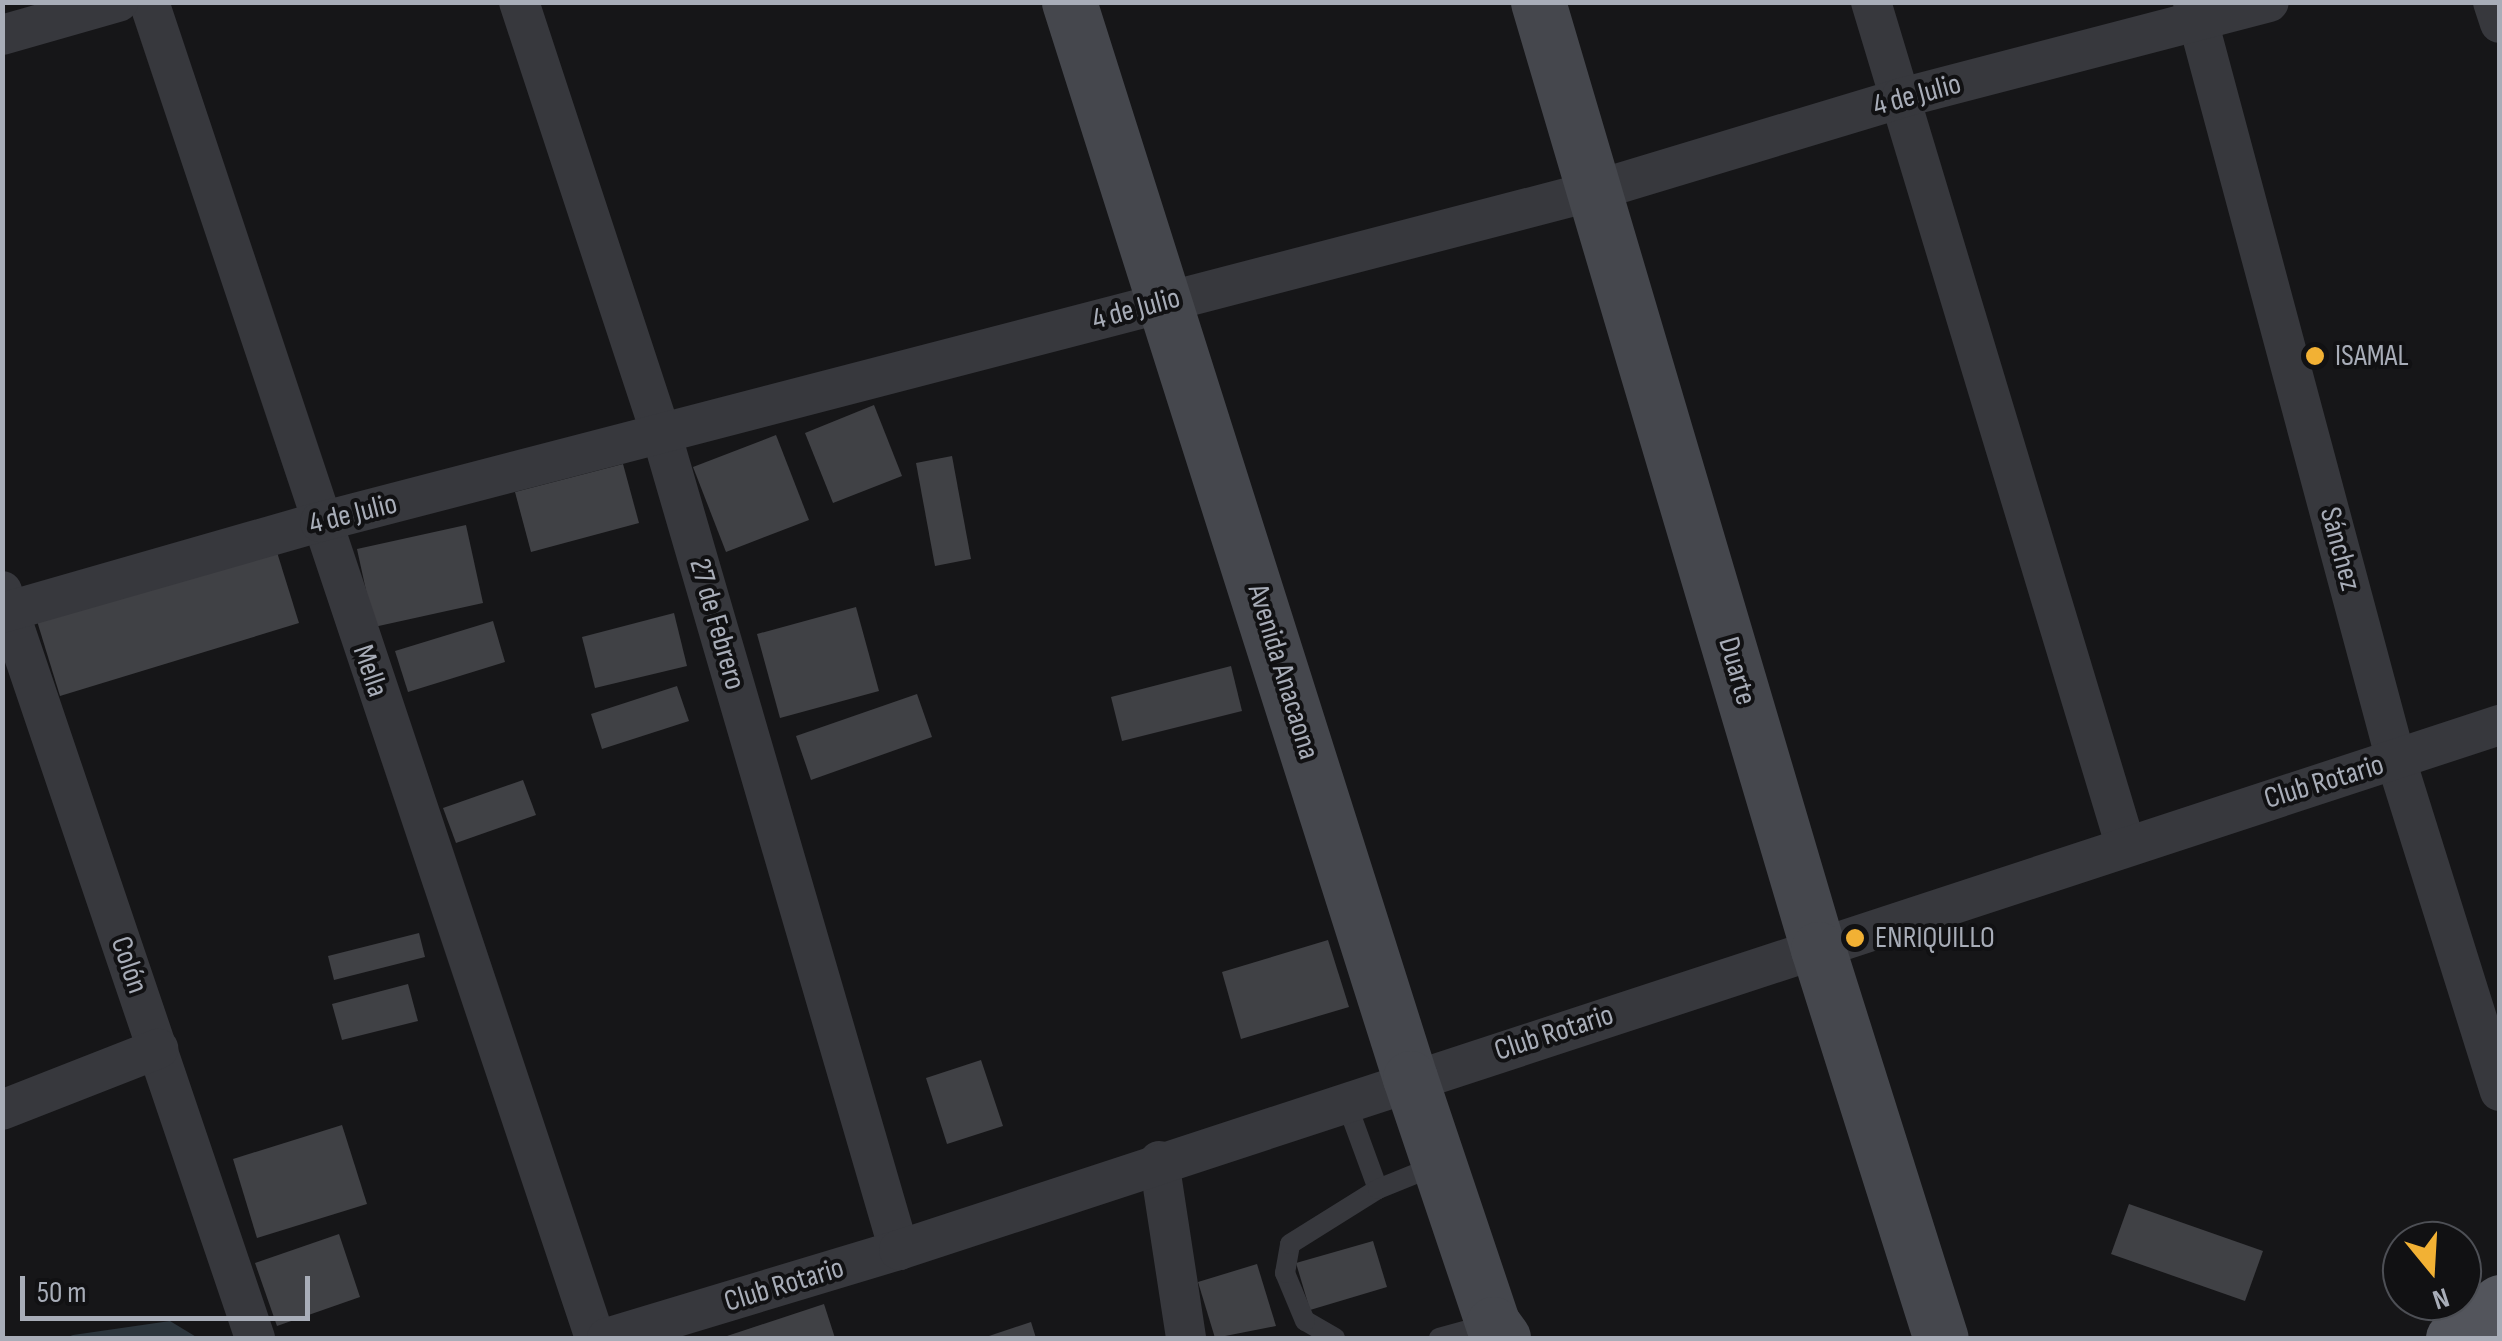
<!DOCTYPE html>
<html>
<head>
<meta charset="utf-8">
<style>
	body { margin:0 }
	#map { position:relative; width:2502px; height:1341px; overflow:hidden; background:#161618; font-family:"Sofia Sans Condensed",sans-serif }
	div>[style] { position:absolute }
	.water>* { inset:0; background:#2c353c }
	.building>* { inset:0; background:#404145 }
	.lane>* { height:20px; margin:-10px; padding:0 10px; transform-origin:10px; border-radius:10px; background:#37383d }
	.street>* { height:40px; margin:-20px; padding:0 20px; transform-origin:20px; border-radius:20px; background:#37383d }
	.secondary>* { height:55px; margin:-27.5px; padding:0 27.5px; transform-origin:27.5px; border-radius:27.5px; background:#45474d }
	.primary>* { height:55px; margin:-27.5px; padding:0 27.5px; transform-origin:27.5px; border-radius:27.5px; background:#53555c }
	.dots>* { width:28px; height:28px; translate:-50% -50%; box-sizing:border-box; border:5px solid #111113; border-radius:50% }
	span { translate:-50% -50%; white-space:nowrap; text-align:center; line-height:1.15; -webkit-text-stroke:8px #111113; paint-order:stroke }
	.street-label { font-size:30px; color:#a8adb8 }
	.poi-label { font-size:30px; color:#a8adb8 }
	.left { translate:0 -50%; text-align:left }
	.frame { position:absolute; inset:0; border:5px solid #a8adb8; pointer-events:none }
	.north { position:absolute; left:2382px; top:1221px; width:100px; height:100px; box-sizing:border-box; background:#111113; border:2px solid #4d4f55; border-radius:50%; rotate:162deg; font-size:28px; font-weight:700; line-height:40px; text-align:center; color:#a8adb8 }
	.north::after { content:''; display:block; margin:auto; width:35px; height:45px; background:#f2b134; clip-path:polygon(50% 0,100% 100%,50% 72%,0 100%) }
	.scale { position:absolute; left:20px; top:1276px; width:290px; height:45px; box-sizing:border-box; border:5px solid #a8adb8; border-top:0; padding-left:12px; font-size:30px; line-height:35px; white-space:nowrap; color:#a8adb8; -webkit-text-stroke:8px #111113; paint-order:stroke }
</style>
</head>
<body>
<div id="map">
	<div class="water">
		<i style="clip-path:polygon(170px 1321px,198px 1338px,65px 1338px,73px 1335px)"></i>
	</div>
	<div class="building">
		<i style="clip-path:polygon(874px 405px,902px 476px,833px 503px,805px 433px)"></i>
		<i style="clip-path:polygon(776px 435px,809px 520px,726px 552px,693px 467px)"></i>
		<i style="clip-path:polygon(952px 456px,971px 559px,935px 566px,916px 463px)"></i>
		<i style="clip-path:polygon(623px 464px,639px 523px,531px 552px,515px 492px)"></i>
		<i style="clip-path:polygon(466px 525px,483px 603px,374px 627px,357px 549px)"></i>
		<i style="clip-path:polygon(276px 549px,299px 623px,60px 696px,37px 621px)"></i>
		<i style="clip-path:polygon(856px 607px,879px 691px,780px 718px,757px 634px)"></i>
		<i style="clip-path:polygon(674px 613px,687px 666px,595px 688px,582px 637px)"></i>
		<i style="clip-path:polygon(493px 621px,505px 662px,408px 692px,395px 651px)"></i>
		<i style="clip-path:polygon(1231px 666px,1242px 711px,1122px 741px,1111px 697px)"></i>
		<i style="clip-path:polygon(677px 686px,689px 721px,602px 749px,591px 714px)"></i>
		<i style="clip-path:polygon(917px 694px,932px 737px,811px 780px,796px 736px)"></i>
		<i style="clip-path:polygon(523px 780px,536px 815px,456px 843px,443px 808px)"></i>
		<i style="clip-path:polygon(419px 933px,425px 957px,334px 980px,328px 956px)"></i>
		<i style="clip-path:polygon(1328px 940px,1349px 1007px,1241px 1039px,1222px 972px)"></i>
		<i style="clip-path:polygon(408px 984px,418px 1021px,342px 1040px,332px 1004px)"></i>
		<i style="clip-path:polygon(981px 1060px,1003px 1126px,947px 1144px,926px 1078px)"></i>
		<i style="clip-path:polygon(342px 1125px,367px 1204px,257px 1238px,233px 1159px)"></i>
		<i style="clip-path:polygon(2129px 1204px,2263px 1251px,2245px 1301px,2111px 1254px)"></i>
		<i style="clip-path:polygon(339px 1234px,360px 1297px,277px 1326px,255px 1263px)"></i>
		<i style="clip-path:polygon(1373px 1241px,1387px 1287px,1310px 1310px,1296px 1263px)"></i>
		<i style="clip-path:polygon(1257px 1264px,1276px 1326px,1215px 1338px,1198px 1282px)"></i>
		<i style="clip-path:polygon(824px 1304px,835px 1338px,721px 1338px)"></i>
		<i style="clip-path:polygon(1031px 1322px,1036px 1338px,983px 1338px)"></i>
	</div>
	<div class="lane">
		<i style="left:1345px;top:1099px;width:96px;rotate:69.9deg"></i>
		<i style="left:1335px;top:1338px;width:34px;rotate:-150deg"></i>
		<i style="left:1305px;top:1321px;width:52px;rotate:-112.6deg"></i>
		<i style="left:1285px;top:1273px;width:29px;rotate:-80deg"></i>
		<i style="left:1290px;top:1244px;width:104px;rotate:-32deg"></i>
		<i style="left:1378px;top:1189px;width:64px;rotate:-22.1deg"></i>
		<i style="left:1439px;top:1338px;width:53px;rotate:-15.4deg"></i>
	</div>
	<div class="street">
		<i style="left:149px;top:2px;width:1408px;rotate:71.54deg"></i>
		<i style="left:519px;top:2px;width:457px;rotate:71.8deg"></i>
		<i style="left:662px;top:436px;width:848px;rotate:73.77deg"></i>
		<i style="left:1871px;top:2px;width:879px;rotate:73.21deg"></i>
		<i style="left:2193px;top:2px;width:785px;rotate:75.01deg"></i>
		<i style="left:2396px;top:760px;width:347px;rotate:72.6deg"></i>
		<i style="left:2493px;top:2px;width:22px;rotate:72deg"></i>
		<i style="left:2px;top:35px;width:121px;rotate:-15.9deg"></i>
		<i style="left:2px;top:591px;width:789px;rotate:71.29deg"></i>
		<i style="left:2px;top:613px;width:331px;rotate:-16deg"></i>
		<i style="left:320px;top:522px;width:1319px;rotate:-14.57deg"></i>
		<i style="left:1597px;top:190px;width:318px;rotate:-16.8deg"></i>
		<i style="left:1901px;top:98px;width:380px;rotate:-14.6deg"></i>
		<i style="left:2px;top:1110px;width:168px;rotate:-21.4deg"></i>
		<i style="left:1159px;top:1161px;width:179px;rotate:81.3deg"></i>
		<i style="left:607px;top:1338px;width:305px;rotate:-16.8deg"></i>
		<i style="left:899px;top:1250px;width:1685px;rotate:-18.16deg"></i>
	</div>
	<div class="secondary">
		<i style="left:1069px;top:2px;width:1129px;rotate:72.42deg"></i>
		<i style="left:1410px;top:1078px;width:260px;rotate:71.4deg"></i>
		<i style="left:1493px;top:1324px;width:17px;rotate:54deg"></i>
		<i style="left:1538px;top:2px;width:988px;rotate:73.53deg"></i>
		<i style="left:1818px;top:949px;width:408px;rotate:72.5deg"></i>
	</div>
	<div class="primary">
		<i style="left:2453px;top:1338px;width:59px;rotate:-37.5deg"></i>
	</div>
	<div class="dots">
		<i style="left:2315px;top:356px;background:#f2b134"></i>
		<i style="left:1855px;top:938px;background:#f2b134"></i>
	</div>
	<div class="street-label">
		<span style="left:1917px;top:95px;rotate:-15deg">4 de Julio</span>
		<span style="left:1136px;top:309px;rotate:-15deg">4 de Julio</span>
		<span style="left:353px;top:514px;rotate:-14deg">4 de Julio</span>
		<span style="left:2340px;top:549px;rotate:75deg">Sánchez</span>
		<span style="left:717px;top:624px;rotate:74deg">27 de Febrero</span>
		<span style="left:370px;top:671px;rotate:71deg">Mella</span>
		<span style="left:1737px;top:671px;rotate:74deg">Duarte</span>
		<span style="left:1283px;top:672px;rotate:73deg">Avenida Anacaona</span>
		<span style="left:2324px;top:782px;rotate:-17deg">Club Rotario</span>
		<span style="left:129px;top:965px;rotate:71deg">Colón</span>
		<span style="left:1554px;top:1033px;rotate:-18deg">Club Rotario</span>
		<span style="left:784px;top:1285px;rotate:-17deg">Club Rotario</span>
	</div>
	<div class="poi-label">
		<span class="left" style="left:2335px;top:356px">ISAMAL</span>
		<span class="left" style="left:1875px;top:938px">ENRIQUILLO</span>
	</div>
	<div class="frame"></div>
	<div class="north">N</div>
	<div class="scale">50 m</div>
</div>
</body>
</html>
